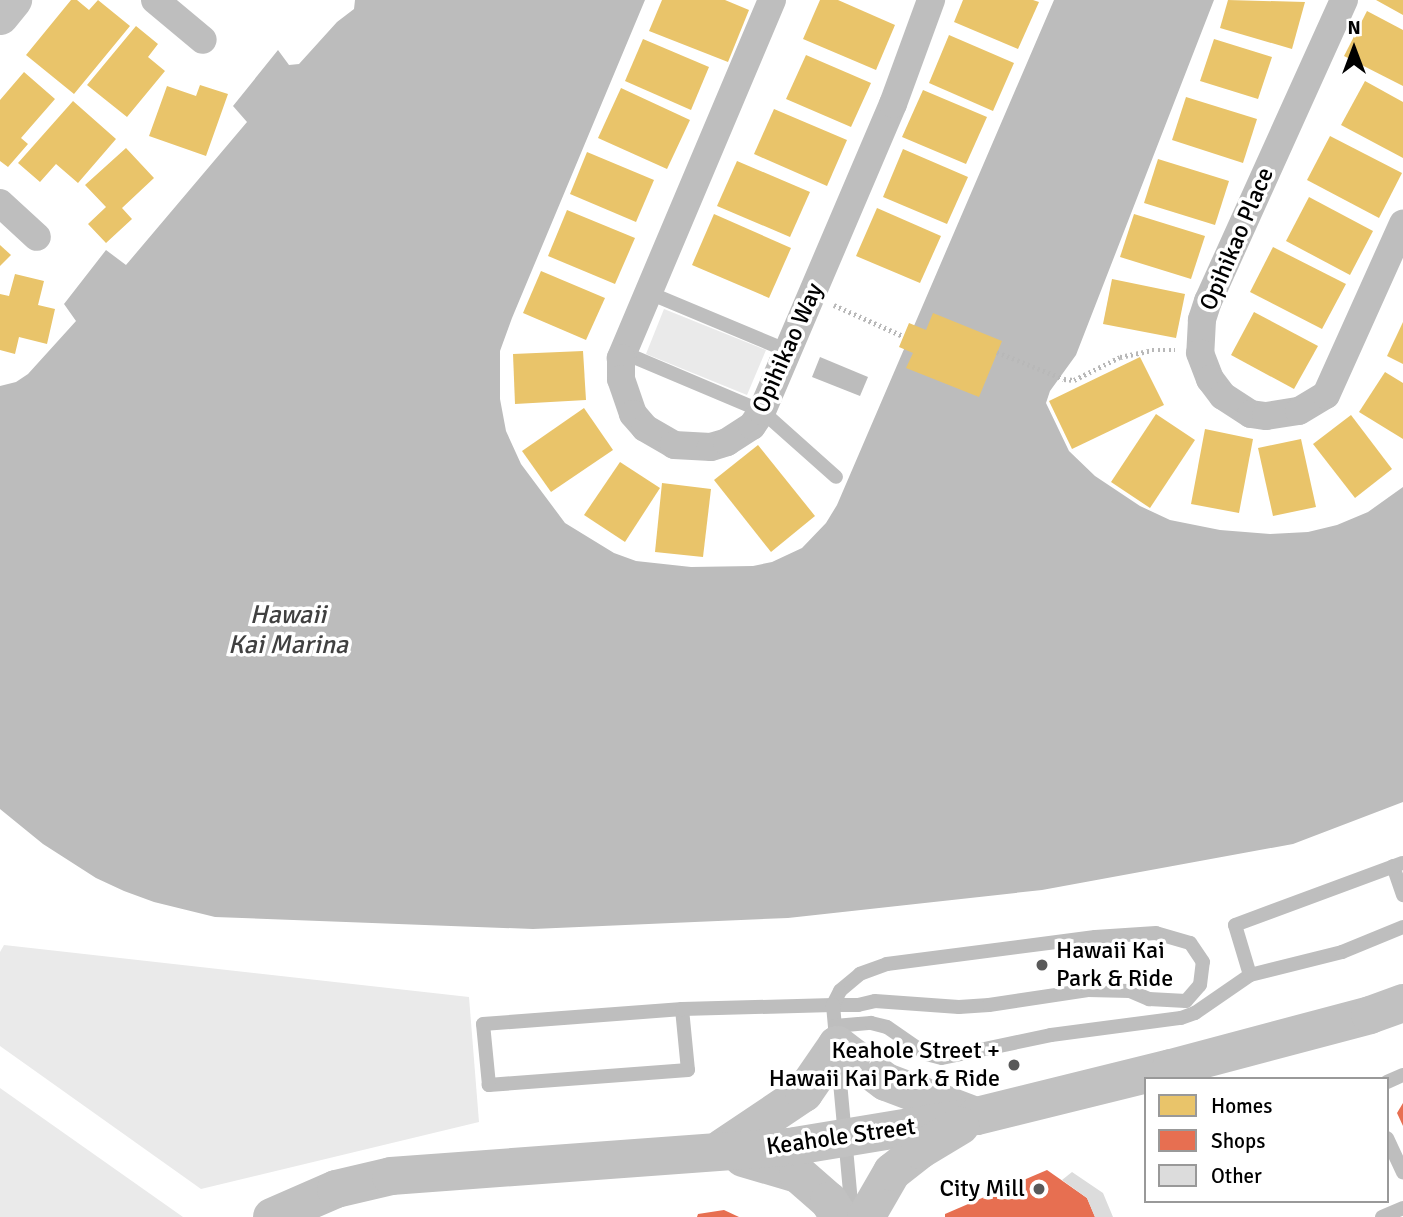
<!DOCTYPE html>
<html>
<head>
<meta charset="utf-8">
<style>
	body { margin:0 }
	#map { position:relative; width:1403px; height:1217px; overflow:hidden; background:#fff; font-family:Signika,sans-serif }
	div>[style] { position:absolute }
	.green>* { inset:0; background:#eaeaea }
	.water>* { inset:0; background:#bcbcbc }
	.homes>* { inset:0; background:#e9c46a }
	.shops>* { inset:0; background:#e76f51 }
	.building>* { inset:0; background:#dcdcdc }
	.path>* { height:4.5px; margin-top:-2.25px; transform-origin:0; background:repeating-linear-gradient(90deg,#b8b8b8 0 2px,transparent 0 5.5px) }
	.lane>* { height:14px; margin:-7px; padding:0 7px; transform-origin:7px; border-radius:7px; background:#bebebe }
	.street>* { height:28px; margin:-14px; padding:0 14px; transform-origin:14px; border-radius:14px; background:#bebebe }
	.secondary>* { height:38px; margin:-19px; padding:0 19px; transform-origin:19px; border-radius:19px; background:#c1c1c1 }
	.dots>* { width:19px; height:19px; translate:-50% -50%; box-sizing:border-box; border:4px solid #fff; border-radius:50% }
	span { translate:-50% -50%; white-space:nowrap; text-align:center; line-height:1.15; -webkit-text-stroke:7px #fff; paint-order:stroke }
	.street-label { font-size:24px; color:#000 }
	.poi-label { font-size:24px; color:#000 }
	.left { translate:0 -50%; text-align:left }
	.right { translate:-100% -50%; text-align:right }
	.water-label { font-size:26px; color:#404040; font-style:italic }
	.legend { position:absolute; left:1144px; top:1077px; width:245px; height:126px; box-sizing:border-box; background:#fff; border:2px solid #999; margin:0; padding:9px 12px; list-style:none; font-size:21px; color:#000 }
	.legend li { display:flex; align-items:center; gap:14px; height:35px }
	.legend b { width:35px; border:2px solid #999 }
	.north { position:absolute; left:1319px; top:14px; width:70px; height:70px; -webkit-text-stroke:5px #fff; paint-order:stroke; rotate:0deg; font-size:19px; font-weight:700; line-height:28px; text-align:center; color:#000 }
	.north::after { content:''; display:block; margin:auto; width:24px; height:32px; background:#000; clip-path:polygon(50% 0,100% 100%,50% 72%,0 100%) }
</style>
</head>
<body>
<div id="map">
	<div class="green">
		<i style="clip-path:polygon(664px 309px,766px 350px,747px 395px,646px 354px)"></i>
		<i style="clip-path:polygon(4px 945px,469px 997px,479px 1122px,201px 1189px,0 1046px,0 952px)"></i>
		<i style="clip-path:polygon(0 1088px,183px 1217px,0 1217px)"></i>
	</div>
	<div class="water">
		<i style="clip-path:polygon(355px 0,645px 0,512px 318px,500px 351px,500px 399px,506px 431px,521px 464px,565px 523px,614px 553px,636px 561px,691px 567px,753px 566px,772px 562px,802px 548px,826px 523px,837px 505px,1054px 0,1214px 0,1076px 355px,1050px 391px,1046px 403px,1069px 451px,1095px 476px,1140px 506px,1170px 520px,1220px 530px,1270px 534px,1308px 532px,1337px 525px,1368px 512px,1403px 487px,1403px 802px,1293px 844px,1042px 890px,788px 918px,533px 929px,215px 917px,154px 902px,124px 891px,96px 878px,43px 844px,0 809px,0 386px,16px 382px,28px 374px,76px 321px,64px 304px,106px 250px,126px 265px,247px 122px,233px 106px,278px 50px,289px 65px,299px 64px,337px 22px,354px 9px)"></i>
		<i style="clip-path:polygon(820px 357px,868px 377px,860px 396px,812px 377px)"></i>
	</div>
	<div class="homes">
		<i style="clip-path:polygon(71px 0,77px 0,89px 10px,98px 0,130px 26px,74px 94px,26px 55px)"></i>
		<i style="clip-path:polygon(662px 0,725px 0,749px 10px,728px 62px,649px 31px)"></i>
		<i style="clip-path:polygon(820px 0,838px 0,895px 25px,876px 70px,803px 39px)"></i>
		<i style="clip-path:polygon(963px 0,1033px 0,1039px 2px,1018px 49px,954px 22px)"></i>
		<i style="clip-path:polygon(1228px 0,1305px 2px,1292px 49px,1220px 28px)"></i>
		<i style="clip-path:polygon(1376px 0,1403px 0,1403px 15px)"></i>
		<i style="clip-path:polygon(1367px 11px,1403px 30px,1403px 86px,1344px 56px)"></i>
		<i style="clip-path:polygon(136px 26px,158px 44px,148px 57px,165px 71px,127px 117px,87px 85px)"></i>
		<i style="clip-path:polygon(949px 35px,1014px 63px,993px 111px,929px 83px)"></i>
		<i style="clip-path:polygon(643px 39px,709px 67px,691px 110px,625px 81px)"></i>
		<i style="clip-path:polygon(1214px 39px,1272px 57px,1258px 99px,1200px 81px)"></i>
		<i style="clip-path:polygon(806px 55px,871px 83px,851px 127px,786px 99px)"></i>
		<i style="clip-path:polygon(24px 72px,55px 99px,21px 138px,28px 144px,8px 167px,0 161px,0 100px)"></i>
		<i style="clip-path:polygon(1365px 81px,1403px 102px,1403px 158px,1341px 125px)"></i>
		<i style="clip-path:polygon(200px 85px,228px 94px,206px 156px,149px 136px,167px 86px,196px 96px)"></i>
		<i style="clip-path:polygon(621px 88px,690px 120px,667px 169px,598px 138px)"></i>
		<i style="clip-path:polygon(923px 90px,987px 117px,966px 164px,902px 137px)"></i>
		<i style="clip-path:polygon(1186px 97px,1257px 119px,1243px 163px,1172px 140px)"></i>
		<i style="clip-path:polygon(73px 101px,116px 139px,78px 183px,56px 164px,40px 182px,18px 163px)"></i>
		<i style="clip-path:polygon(774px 109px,847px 140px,827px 186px,754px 154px)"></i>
		<i style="clip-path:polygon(1330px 136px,1402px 173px,1379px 218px,1307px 180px)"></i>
		<i style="clip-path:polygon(126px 148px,154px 178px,122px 208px,132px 219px,106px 243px,88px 224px,106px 207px,85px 185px)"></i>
		<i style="clip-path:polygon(903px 149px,968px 177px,947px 224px,883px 197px)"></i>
		<i style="clip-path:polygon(587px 152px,654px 180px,636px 222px,570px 194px)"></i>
		<i style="clip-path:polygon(1158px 159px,1229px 181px,1215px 225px,1144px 203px)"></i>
		<i style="clip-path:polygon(737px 161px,810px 192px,790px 237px,717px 206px)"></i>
		<i style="clip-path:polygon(1309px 197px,1373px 231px,1350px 275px,1286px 241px)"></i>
		<i style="clip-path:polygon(877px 208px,941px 236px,920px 283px,856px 256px)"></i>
		<i style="clip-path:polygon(567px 210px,635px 238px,615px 284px,548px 256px)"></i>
		<i style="clip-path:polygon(714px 214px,791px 248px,769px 298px,692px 265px)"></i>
		<i style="clip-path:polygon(1134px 214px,1205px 236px,1191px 279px,1120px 257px)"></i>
		<i style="clip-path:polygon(0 245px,11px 255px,0 266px)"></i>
		<i style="clip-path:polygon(1273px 247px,1346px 284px,1322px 329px,1250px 292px)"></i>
		<i style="clip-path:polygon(541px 271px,605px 298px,586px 340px,523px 313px)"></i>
		<i style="clip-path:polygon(15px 274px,44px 281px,38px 305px,55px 309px,47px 344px,19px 337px,15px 354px,0 350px,0 294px,9px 296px)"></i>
		<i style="clip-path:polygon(1112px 279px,1185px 294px,1176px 338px,1103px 324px)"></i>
		<i style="clip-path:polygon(1254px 312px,1318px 346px,1294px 389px,1231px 355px)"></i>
		<i style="clip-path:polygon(933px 313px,1002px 341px,979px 397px,906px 368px,913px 353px,899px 347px,909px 323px,926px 330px)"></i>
		<i style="clip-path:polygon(1403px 322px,1403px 364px,1387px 356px)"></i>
		<i style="clip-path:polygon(583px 351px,586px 400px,515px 404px,513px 354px)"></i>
		<i style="clip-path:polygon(1140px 357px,1164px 405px,1072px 449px,1049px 401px)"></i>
		<i style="clip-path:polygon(1385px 372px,1403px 383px,1403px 439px,1359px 412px)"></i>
		<i style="clip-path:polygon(584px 408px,613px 450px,551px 492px,522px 451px)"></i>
		<i style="clip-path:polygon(1156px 414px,1195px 440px,1150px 508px,1111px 482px)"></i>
		<i style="clip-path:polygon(1351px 415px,1392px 469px,1355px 498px,1313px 444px)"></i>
		<i style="clip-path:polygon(1205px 429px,1253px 439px,1239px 513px,1191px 504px)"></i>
		<i style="clip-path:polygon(1301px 439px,1316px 507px,1273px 516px,1258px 448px)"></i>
		<i style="clip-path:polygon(758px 445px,815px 516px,771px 552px,714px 480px)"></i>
		<i style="clip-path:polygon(620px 462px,660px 488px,625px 542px,584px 515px)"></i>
		<i style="clip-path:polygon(662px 483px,711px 489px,703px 557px,655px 552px)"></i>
	</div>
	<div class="shops">
		<i style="clip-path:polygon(1403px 1103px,1403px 1126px,1397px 1113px)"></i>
		<i style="clip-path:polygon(1047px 1170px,1087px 1198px,1095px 1217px,945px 1217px,945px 1214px)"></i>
		<i style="clip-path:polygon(724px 1210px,739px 1217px,697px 1217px,698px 1214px)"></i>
	</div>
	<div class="building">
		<i style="clip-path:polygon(1072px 1172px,1103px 1193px,1113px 1217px,1095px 1217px,1087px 1198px,1062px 1180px)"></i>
	</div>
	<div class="path">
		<i style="left:834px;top:305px;width:76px;rotate:24.2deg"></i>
		<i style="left:997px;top:352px;width:72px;rotate:21.9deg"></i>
		<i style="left:1064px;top:379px;width:10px;rotate:6deg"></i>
		<i style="left:1074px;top:380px;width:51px;rotate:-26.6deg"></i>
		<i style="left:1120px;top:357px;width:33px;rotate:-12deg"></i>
		<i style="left:1152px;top:350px;width:23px"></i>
	</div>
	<div class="lane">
		<i style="left:647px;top:292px;width:153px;rotate:22.7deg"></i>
		<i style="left:622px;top:352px;width:152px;rotate:22.9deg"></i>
		<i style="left:762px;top:411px;width:99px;rotate:41.7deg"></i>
		<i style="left:1393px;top:866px;width:31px;rotate:71deg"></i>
		<i style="left:1250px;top:975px;width:52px;rotate:-106.7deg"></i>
		<i style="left:1235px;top:925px;width:179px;rotate:-20.3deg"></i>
		<i style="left:682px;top:1009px;width:61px;rotate:84.4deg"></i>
		<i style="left:688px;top:1070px;width:200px;rotate:175.7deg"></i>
		<i style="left:489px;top:1085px;width:61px;rotate:-95.6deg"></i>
		<i style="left:483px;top:1024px;width:200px;rotate:-4.3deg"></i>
		<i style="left:682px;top:1009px;width:151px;rotate:-1.5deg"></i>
		<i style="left:833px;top:1005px;width:25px"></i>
		<i style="left:858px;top:1005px;width:17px;rotate:-13deg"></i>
		<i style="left:875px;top:1001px;width:84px;rotate:4.1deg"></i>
		<i style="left:959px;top:1007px;width:30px;rotate:-4deg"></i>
		<i style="left:989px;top:1005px;width:100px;rotate:-8.6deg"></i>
		<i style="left:1088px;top:990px;width:42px;rotate:1.4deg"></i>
		<i style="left:1130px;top:991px;width:21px;rotate:23deg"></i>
		<i style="left:1149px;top:999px;width:37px;rotate:3deg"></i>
		<i style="left:1186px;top:1001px;width:21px;rotate:-49deg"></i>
		<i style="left:1200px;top:985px;width:23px;rotate:-83deg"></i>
		<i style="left:1203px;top:962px;width:23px;rotate:-124deg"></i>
		<i style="left:1190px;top:943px;width:35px;rotate:-164deg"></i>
		<i style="left:1156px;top:933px;width:61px;rotate:176.2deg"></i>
		<i style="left:1095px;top:937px;width:210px;rotate:172.6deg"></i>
		<i style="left:887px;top:964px;width:29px;rotate:160deg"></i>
		<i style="left:860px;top:974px;width:26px;rotate:140deg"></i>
		<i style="left:840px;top:991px;width:16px;rotate:117deg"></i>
		<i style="left:833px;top:1005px;width:211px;rotate:84.8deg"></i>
		<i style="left:835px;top:1026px;width:36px;rotate:-5deg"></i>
		<i style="left:871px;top:1023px;width:16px;rotate:14deg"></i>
		<i style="left:887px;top:1027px;width:47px;rotate:34.7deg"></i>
		<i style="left:926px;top:1054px;width:16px;rotate:14deg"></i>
		<i style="left:942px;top:1058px;width:111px;rotate:-11.9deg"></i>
		<i style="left:1051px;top:1035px;width:131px;rotate:-7.5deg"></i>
		<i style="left:1181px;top:1018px;width:15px;rotate:-20deg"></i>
		<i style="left:1195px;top:1013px;width:67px;rotate:-34.6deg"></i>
		<i style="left:1250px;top:975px;width:95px;rotate:-14deg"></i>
		<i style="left:1342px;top:952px;width:66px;rotate:-22.3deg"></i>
		<i style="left:1387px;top:1082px;width:17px;rotate:-24deg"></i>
		<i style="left:1387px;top:1138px;width:38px;rotate:65deg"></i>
		<i style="left:1382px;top:1217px;width:23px;rotate:-23deg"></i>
	</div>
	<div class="street">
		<i style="left:155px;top:0;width:62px;rotate:39.8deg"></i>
		<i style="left:772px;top:0;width:389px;rotate:112.9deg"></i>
		<i style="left:621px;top:358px;width:21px;rotate:90deg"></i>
		<i style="left:621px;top:379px;width:37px;rotate:71deg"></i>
		<i style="left:633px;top:414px;width:18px;rotate:49deg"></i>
		<i style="left:645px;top:428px;width:34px;rotate:30deg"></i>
		<i style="left:674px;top:445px;width:37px;rotate:3deg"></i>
		<i style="left:711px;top:447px;width:17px;rotate:-17deg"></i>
		<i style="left:727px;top:442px;width:30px;rotate:-33deg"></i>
		<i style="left:752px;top:426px;width:18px;rotate:-56deg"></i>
		<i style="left:762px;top:411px;width:334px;rotate:-66.9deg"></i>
		<i style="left:893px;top:104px;width:111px;rotate:-69.9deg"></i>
		<i style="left:1344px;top:0;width:330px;rotate:114.3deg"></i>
		<i style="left:1208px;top:301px;width:20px;rotate:108deg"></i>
		<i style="left:1202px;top:320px;width:33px;rotate:93deg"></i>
		<i style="left:1200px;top:353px;width:28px;rotate:69deg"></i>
		<i style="left:1210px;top:379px;width:21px;rotate:53deg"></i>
		<i style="left:1223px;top:396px;width:33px;rotate:33deg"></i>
		<i style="left:1251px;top:414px;width:15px;rotate:8deg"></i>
		<i style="left:1266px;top:416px;width:33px;rotate:-9deg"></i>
		<i style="left:1299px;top:411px;width:31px;rotate:-31deg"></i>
		<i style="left:1326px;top:395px;width:188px;rotate:-65.8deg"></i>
		<i style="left:0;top:203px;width:50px;rotate:42.6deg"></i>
	</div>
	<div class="secondary">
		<i style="left:0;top:16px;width:21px;rotate:-51deg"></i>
		<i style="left:722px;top:1148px;width:99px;rotate:-33.9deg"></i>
		<i style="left:804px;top:1093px;width:58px;rotate:-55.5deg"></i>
		<i style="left:837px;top:1045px;width:61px;rotate:37.1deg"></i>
		<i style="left:886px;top:1082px;width:96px;rotate:20.7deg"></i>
		<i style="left:743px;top:1158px;width:57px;rotate:16.2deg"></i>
		<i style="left:798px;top:1174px;width:41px;rotate:41.1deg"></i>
		<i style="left:829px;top:1201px;width:19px;rotate:58deg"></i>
		<i style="left:272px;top:1217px;width:70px;rotate:-23.6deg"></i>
		<i style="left:336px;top:1189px;width:57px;rotate:-13.3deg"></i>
		<i style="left:391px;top:1176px;width:405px;rotate:-4.2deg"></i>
		<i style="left:795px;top:1146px;width:184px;rotate:-9.4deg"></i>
		<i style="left:977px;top:1116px;width:200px;rotate:-13.9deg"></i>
		<i style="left:1171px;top:1068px;width:206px;rotate:-14.9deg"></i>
		<i style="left:1370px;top:1015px;width:35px;rotate:-20deg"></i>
		<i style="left:866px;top:1217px;width:52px;rotate:-60deg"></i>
		<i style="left:892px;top:1172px;width:36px;rotate:-38deg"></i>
		<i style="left:920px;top:1150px;width:47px;rotate:-31deg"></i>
	</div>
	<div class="dots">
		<i style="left:1042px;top:965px;background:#595959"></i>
		<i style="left:1014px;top:1065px;background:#595959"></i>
		<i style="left:1039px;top:1189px;background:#595959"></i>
	</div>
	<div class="street-label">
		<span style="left:1237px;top:239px;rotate:-67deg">Opihikao Place</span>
		<span style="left:788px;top:348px;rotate:-66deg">Opihikao Way</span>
		<span style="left:841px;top:1137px;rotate:-8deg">Keahole Street</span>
	</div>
	<div class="poi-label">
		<span class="left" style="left:1056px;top:965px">Hawaii Kai<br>Park &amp; Ride</span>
		<span class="right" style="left:1000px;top:1065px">Keahole Street +<br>Hawaii Kai Park &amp; Ride</span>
		<span class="right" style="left:1025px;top:1189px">City Mill</span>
	</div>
	<div class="water-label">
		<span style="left:288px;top:631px">Hawaii<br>Kai Marina</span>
	</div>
	<ul class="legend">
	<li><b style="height:19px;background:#e9c46a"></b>Homes</li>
	<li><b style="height:19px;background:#e76f51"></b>Shops</li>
	<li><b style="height:19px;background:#dcdcdc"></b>Other</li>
	</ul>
	<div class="north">N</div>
</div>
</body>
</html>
